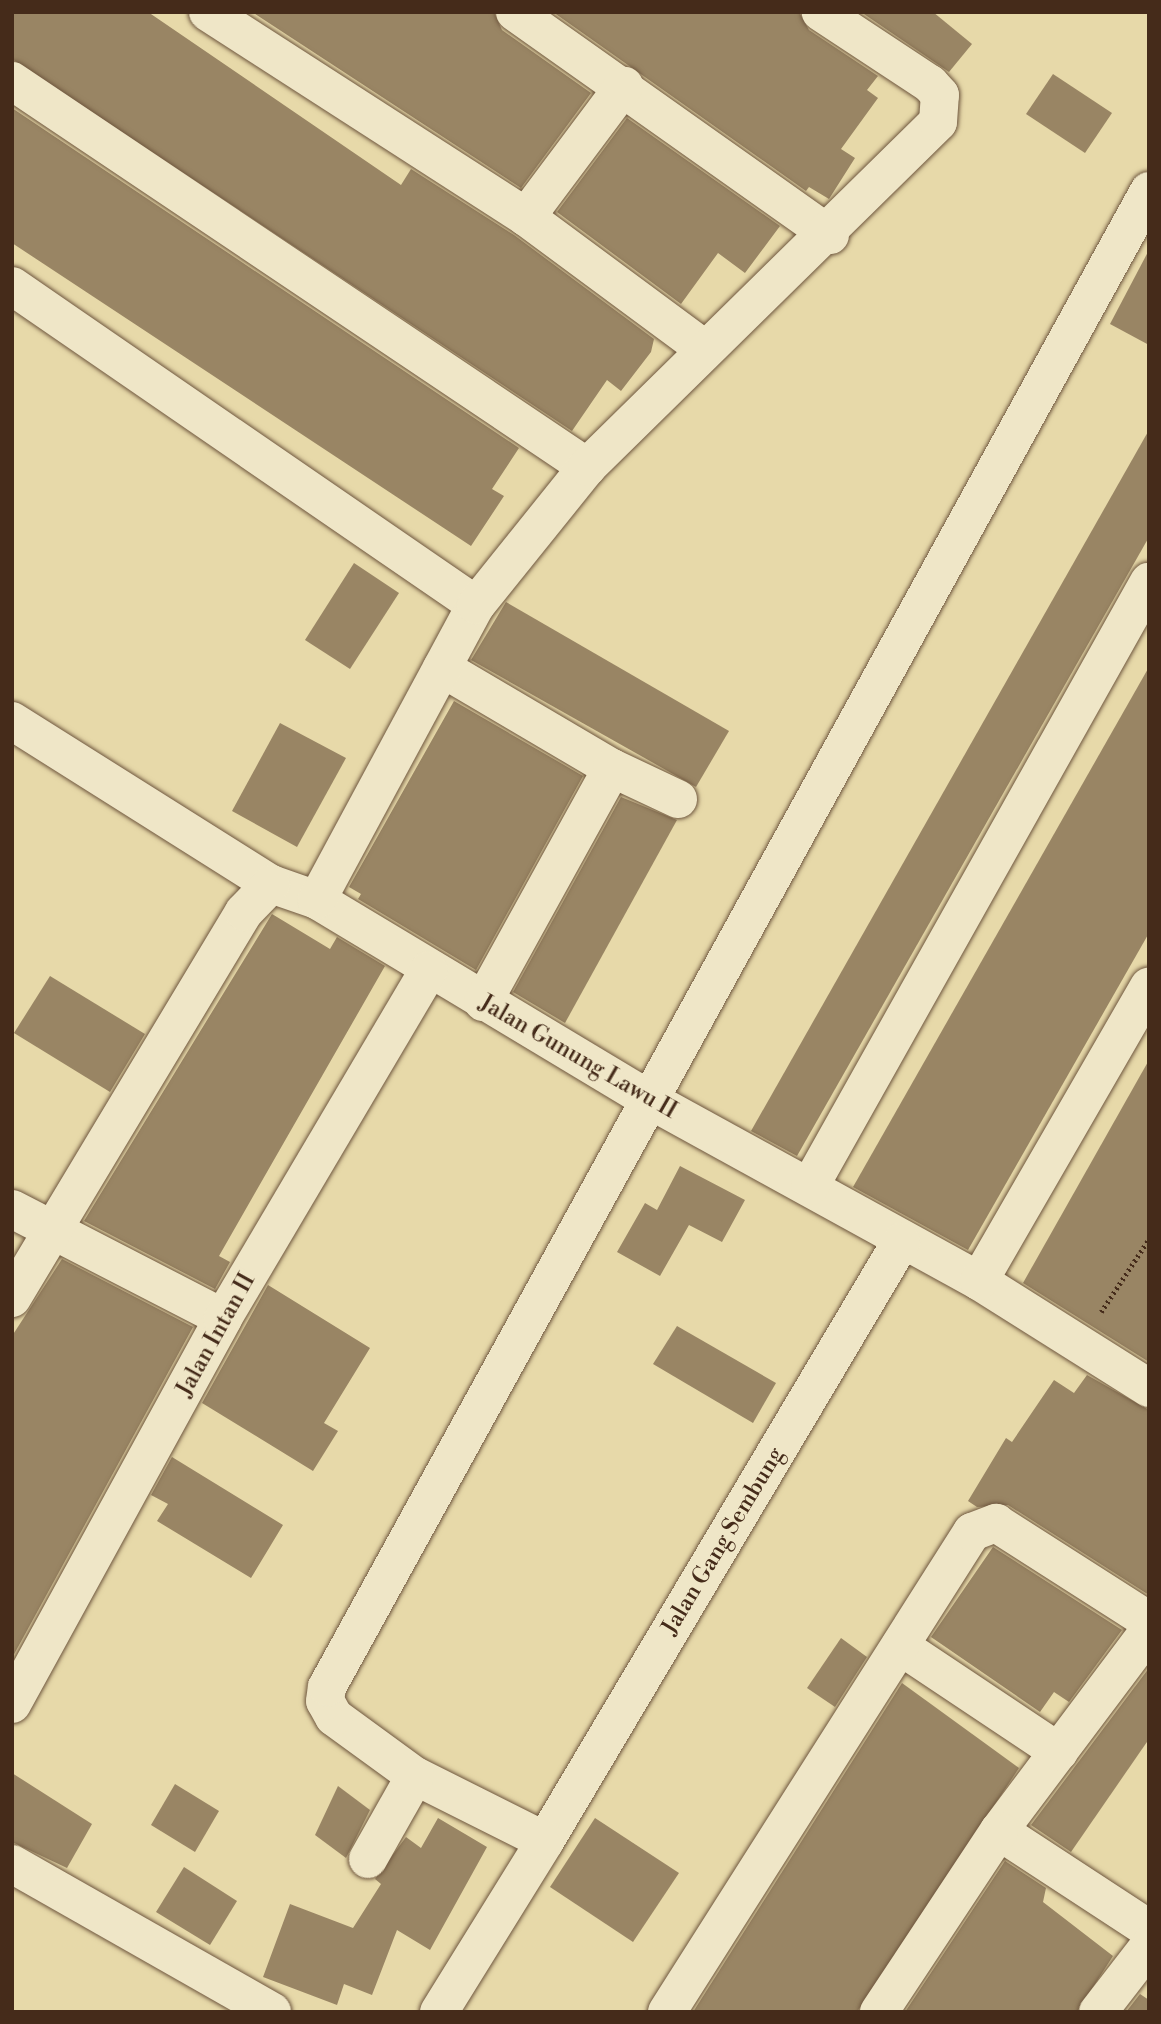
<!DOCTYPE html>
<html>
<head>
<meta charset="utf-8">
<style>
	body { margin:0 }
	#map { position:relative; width:1161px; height:2024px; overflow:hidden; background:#e7d9a9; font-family:"Libre Bodoni",serif }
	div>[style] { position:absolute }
	.building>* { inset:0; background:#998564 }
	.path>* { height:4.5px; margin-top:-2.25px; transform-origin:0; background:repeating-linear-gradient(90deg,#452b1a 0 2px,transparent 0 5.5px) }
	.roads { filter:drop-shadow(0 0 2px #6e563e) drop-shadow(0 0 2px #6e563e) }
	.minor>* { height:38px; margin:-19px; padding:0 19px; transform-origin:19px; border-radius:19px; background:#efe6c7 }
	span { translate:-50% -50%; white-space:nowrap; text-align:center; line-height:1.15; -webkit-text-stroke:6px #efe6c7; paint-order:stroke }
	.street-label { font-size:23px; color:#452b1a }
	.frame { position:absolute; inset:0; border:14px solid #452b1a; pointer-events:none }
</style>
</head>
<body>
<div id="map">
	<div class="building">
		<i style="clip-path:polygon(12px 12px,148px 12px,401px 185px,411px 169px,514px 235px,654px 339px,651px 352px,621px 391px,607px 380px,572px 431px,12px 59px)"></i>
		<i style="clip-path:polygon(252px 12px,494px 12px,502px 30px,591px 93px,521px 188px)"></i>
		<i style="clip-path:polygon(553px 12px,799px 12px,809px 30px,878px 76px,867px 90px,878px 98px,841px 149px,855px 158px,829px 199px,809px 187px,806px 191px)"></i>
		<i style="clip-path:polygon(861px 12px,933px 12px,972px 44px,949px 72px)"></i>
		<i style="clip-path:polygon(1053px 74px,1112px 113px,1085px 153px,1026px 114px)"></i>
		<i style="clip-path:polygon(12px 108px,519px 448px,492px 489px,504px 496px,471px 546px,12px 243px)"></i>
		<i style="clip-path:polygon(627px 118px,780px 226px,745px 273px,718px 253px,681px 304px,557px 212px)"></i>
		<i style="clip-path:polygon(1149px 250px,1149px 345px,1110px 324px)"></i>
		<i style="clip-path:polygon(1149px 430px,1149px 537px,797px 1156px,751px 1131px)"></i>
		<i style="clip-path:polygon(354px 563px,399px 593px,350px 669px,305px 640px)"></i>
		<i style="clip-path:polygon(506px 602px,729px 731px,696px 787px,471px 660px)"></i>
		<i style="clip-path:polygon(1149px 667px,1149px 933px,968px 1250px,853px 1187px)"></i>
		<i style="clip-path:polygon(454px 701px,583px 776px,476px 970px,358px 899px,361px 894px,349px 887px)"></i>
		<i style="clip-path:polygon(280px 723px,346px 758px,297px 847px,232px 811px)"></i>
		<i style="clip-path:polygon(621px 797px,677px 820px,565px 1023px,513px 992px)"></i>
		<i style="clip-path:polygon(272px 914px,330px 949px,337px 937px,385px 966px,219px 1256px,230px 1262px,215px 1289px,84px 1221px)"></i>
		<i style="clip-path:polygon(50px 976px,145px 1034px,110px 1092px,14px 1033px)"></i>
		<i style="clip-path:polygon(1149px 1060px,1149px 1362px,1023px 1283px)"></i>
		<i style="clip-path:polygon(680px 1166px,745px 1200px,722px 1242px,689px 1225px,660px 1276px,617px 1252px,645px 1203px,657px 1210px)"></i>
		<i style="clip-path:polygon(62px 1259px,193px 1327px,12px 1658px,12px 1336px)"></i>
		<i style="clip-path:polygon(268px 1285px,370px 1348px,324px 1423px,338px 1431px,313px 1471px,202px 1403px)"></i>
		<i style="clip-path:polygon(677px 1326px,776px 1383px,753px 1423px,653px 1364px)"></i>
		<i style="clip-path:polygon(1087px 1375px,1149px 1410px,1149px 1595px,1008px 1505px,977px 1507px,968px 1501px,1006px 1438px,1012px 1442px,1054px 1380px,1074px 1393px)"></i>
		<i style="clip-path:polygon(172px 1457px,283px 1525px,251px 1578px,157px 1521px,168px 1504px,151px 1495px)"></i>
		<i style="clip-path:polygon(993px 1547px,1122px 1630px,1069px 1702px,1054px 1692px,1040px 1712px,931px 1637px)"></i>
		<i style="clip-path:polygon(841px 1638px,867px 1657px,835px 1707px,807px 1688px)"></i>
		<i style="clip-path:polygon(1149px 1668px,1149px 1739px,1071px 1852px,1031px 1825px)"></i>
		<i style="clip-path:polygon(902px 1683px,1019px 1768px,857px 2012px,693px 2012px)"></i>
		<i style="clip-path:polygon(12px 1773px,92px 1824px,67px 1868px,12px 1842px)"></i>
		<i style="clip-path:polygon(175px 1784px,219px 1811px,195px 1852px,151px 1825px)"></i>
		<i style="clip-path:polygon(338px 1786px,370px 1810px,346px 1858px,315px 1835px)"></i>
		<i style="clip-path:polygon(438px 1818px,487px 1847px,430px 1950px,397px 1930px,372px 1995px,344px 1984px,337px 2005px,263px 1977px,290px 1904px,353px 1928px,381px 1884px,375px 1879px,406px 1837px,421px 1848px)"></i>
		<i style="clip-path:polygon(595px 1818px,679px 1873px,633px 1942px,550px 1887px)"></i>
		<i style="clip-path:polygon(1005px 1861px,1046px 1888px,1043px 1902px,1113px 1956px,1077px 2012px,905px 2012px)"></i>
		<i style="clip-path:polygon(184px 1867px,237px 1901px,210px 1945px,156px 1912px)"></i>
		<i style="clip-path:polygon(1140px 1994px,1149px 2000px,1149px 2012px,1126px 2012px)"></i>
	</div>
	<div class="path">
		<i style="left:1101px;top:1312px;width:87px;rotate:-56.7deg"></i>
	</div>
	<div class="roads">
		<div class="minor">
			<i style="left:208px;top:12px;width:378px;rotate:32.8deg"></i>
			<i style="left:526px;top:217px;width:219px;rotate:36.5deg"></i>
			<i style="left:515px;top:12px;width:386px;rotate:35.3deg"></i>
			<i style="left:12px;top:81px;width:693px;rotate:33.87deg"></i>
			<i style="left:526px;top:217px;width:164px;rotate:-53.2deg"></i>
			<i style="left:12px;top:286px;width:563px;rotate:34.51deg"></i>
			<i style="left:442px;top:668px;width:197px;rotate:30.5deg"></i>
			<i style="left:12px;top:721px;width:306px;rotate:32.2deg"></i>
			<i style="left:271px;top:884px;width:49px;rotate:19.2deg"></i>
			<i style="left:317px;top:900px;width:386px;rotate:31deg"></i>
			<i style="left:648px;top:1099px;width:378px;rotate:28.8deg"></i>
			<i style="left:979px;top:1281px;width:201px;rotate:32.2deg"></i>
			<i style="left:317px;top:900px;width:335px;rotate:-61.7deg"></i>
			<i style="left:476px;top:605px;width:177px;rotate:-51.2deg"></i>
			<i style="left:587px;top:467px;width:492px;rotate:-44.5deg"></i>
			<i style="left:938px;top:122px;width:27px;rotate:-86deg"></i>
			<i style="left:940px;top:95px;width:15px;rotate:-132deg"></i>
			<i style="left:930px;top:84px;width:131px;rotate:-146.6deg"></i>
			<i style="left:483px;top:1002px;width:267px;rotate:-61.1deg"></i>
			<i style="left:612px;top:768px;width:73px;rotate:25.2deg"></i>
			<i style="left:810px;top:1186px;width:693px;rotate:-60.7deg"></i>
			<i style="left:12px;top:1209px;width:237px;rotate:27.3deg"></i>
			<i style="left:979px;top:1281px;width:340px;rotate:-60deg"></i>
			<i style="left:12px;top:1298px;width:450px;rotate:-59deg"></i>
			<i style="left:244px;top:912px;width:39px;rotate:-46deg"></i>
			<i style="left:1149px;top:1631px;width:250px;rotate:126.9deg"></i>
			<i style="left:999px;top:1831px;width:179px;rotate:33.2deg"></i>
			<i style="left:900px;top:1646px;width:191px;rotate:33.7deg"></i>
			<i style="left:12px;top:1704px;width:440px;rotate:-61.3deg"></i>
			<i style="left:223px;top:1318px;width:404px;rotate:-59.4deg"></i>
			<i style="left:545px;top:1841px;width:697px;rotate:-59.28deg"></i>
			<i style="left:368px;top:1859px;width:95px;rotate:-60.5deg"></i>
			<i style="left:12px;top:1864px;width:299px;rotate:29.6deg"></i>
			<i style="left:439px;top:2012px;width:201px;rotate:-58.2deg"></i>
			<i style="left:545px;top:1841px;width:145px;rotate:-153.4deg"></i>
			<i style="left:415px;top:1776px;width:100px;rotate:-143.9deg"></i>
			<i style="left:334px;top:1717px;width:18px;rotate:-119deg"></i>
			<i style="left:325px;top:1701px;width:14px;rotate:-82deg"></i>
			<i style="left:327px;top:1687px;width:1707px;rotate:-61.21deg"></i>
			<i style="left:667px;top:2012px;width:569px;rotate:-57.57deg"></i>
			<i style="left:972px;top:1532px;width:26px;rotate:-21deg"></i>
			<i style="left:996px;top:1523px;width:182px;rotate:32.6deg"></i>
			<i style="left:879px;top:2012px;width:217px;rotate:-56.5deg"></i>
			<i style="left:1098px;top:2012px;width:83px;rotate:-52.3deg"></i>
		</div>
	</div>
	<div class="street-label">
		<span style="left:578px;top:1057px;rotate:30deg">Jalan Gunung Lawu II</span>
		<span style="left:216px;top:1335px;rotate:-61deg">Jalan Intan II</span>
		<span style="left:723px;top:1541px;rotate:-59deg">Jalan Gang Sembung</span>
	</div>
	<div class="frame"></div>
</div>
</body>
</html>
